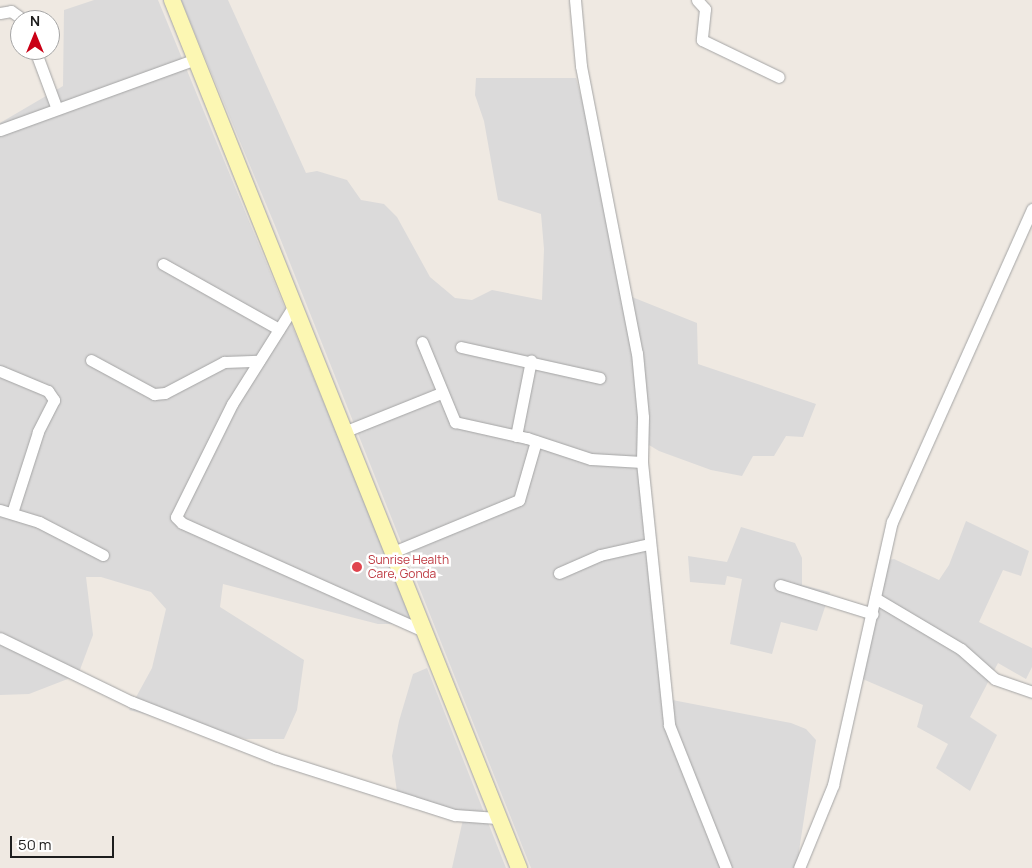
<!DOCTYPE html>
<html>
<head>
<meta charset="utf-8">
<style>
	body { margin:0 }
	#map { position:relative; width:1032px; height:868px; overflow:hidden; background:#efe9e2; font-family:Manrope,sans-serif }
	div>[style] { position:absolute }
	.residential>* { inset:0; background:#dbdada }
	.roads { filter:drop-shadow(0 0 1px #a4a4a4) drop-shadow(0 0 1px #a4a4a4) }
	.minor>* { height:11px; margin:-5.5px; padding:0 5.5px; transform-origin:5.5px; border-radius:5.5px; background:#fff }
	.secondary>* { height:16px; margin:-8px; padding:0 8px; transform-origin:8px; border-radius:8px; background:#fcf7b3 }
	.dots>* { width:14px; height:14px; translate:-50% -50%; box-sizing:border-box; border:2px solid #fff; border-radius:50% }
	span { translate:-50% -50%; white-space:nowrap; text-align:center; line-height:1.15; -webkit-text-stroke:5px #fff; paint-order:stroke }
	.health-label { font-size:12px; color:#be3a42 }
	.left { translate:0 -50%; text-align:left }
	.north { position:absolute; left:10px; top:10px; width:50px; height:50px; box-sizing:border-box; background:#fff; border:1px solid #a5a5a5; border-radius:50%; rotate:0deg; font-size:14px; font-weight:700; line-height:20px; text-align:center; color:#1d1d1d }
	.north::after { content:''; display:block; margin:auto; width:18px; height:22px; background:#ca0016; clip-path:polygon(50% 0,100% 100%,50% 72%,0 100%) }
	.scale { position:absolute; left:10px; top:836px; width:104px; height:22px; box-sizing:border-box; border:2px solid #1d1d1d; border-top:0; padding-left:6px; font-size:15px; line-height:18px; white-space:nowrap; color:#1d1d1d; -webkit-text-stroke:4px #fff; paint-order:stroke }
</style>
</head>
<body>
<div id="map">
	<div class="residential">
		<i style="clip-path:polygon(94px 0,158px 0,415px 624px,378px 624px,223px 584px,220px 607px,304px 660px,297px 710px,284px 739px,246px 739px,129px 710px,152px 668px,166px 609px,151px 592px,101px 577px,86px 577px,93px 635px,78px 675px,29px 694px,0 695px,0 123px,63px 86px,64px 10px)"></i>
		<i style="clip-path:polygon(181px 0,228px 0,306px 173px,317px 171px,347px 180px,361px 200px,384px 204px,397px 217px,430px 277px,455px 298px,472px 300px,492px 290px,542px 300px,544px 249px,541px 214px,498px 200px,484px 121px,475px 95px,476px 78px,576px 78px,594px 143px,622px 293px,697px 323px,698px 364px,816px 404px,803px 437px,786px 436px,774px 456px,753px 456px,742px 476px,711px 470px,659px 451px,639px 439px,637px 455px,662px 698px,791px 723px,806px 729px,816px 740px,799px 851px,802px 868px,531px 868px,276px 228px)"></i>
		<i style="clip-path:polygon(966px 521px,1029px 551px,1021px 576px,1003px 570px,979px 622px,1032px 648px,1032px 667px,1026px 679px,998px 663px,970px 717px,997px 735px,970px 791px,936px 768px,948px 744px,917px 727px,923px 705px,858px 677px,882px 561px,894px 559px,939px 580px,949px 565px)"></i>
		<i style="clip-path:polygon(741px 527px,795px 543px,802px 558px,802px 585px,830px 592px,817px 631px,781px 622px,772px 654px,730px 644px,742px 579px,727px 576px,725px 585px,690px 582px,688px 556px,727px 562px)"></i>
		<i style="clip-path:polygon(427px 668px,506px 868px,452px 868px,464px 815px,397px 792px,392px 756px,399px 721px,413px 674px)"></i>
	</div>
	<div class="roads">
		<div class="minor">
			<i style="left:575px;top:0;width:66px;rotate:84.8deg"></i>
			<i style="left:581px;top:66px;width:292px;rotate:79deg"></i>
			<i style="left:637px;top:353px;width:64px;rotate:84.6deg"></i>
			<i style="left:643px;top:417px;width:45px;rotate:91.3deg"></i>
			<i style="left:642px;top:462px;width:264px;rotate:84.1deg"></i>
			<i style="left:669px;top:725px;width:154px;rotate:68.3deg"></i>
			<i style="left:697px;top:0;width:12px;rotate:48deg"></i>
			<i style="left:705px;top:9px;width:31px;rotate:96deg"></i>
			<i style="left:702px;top:40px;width:85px;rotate:25.7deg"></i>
			<i style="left:0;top:13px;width:11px;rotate:-10deg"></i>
			<i style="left:11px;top:11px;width:16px;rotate:35deg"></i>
			<i style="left:35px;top:50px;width:63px;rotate:69.6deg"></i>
			<i style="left:0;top:130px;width:208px;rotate:-19.9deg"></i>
			<i style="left:163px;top:264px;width:133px;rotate:29.3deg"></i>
			<i style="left:295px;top:304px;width:118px;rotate:122.2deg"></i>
			<i style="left:232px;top:404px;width:126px;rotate:116.4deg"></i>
			<i style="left:176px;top:517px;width:8px;rotate:45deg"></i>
			<i style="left:182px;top:523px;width:264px;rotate:24.1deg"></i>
			<i style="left:422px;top:342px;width:87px;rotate:67.6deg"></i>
			<i style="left:455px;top:422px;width:74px;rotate:12.5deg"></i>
			<i style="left:527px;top:438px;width:67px;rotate:18.2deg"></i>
			<i style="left:591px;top:459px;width:51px;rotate:3.4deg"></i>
			<i style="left:461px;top:347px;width:142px;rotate:12.6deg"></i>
			<i style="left:91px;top:360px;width:72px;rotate:28.4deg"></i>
			<i style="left:154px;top:394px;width:11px;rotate:-5deg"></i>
			<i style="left:165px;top:393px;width:67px;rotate:-27.7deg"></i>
			<i style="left:224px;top:362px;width:35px;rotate:-2deg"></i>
			<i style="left:0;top:371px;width:52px;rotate:22.6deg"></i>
			<i style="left:48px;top:391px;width:11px;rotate:56deg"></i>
			<i style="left:54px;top:400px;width:36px;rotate:117deg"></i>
			<i style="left:38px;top:432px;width:85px;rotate:107.8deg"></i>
			<i style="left:346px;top:431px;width:102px;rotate:-21.8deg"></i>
			<i style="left:516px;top:436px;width:77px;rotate:-78.8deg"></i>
			<i style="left:0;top:510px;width:41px;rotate:17.1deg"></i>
			<i style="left:39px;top:522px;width:72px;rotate:27.3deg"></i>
			<i style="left:393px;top:552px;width:136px;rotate:-22.4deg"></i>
			<i style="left:519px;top:500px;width:61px;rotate:-73.9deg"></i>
			<i style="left:559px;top:573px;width:45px;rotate:-23.7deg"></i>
			<i style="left:600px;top:555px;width:50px;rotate:-12.7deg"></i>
			<i style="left:780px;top:585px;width:97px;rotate:17.3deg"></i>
			<i style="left:875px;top:598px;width:100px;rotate:30.7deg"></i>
			<i style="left:961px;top:649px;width:45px;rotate:41.4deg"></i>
			<i style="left:995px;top:679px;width:39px;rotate:19deg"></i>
			<i style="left:0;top:638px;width:147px;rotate:25.9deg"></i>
			<i style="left:132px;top:702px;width:154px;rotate:21.4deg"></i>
			<i style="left:275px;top:758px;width:189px;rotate:17.6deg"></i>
			<i style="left:455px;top:815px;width:42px;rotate:4.1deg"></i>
			<i style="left:799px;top:868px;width:90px;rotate:-67.7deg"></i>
			<i style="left:833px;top:785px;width:270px;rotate:-77.4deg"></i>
			<i style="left:892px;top:522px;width:343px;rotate:-65.9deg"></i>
		</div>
		<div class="secondary">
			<i style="left:172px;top:0;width:935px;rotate:68.21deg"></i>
		</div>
	</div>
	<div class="dots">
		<i style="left:357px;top:567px;background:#e0444e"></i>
	</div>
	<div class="health-label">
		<span class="left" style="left:368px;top:567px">Sunrise Health<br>Care, Gonda</span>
	</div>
	<div class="north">N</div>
	<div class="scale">50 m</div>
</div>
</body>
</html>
